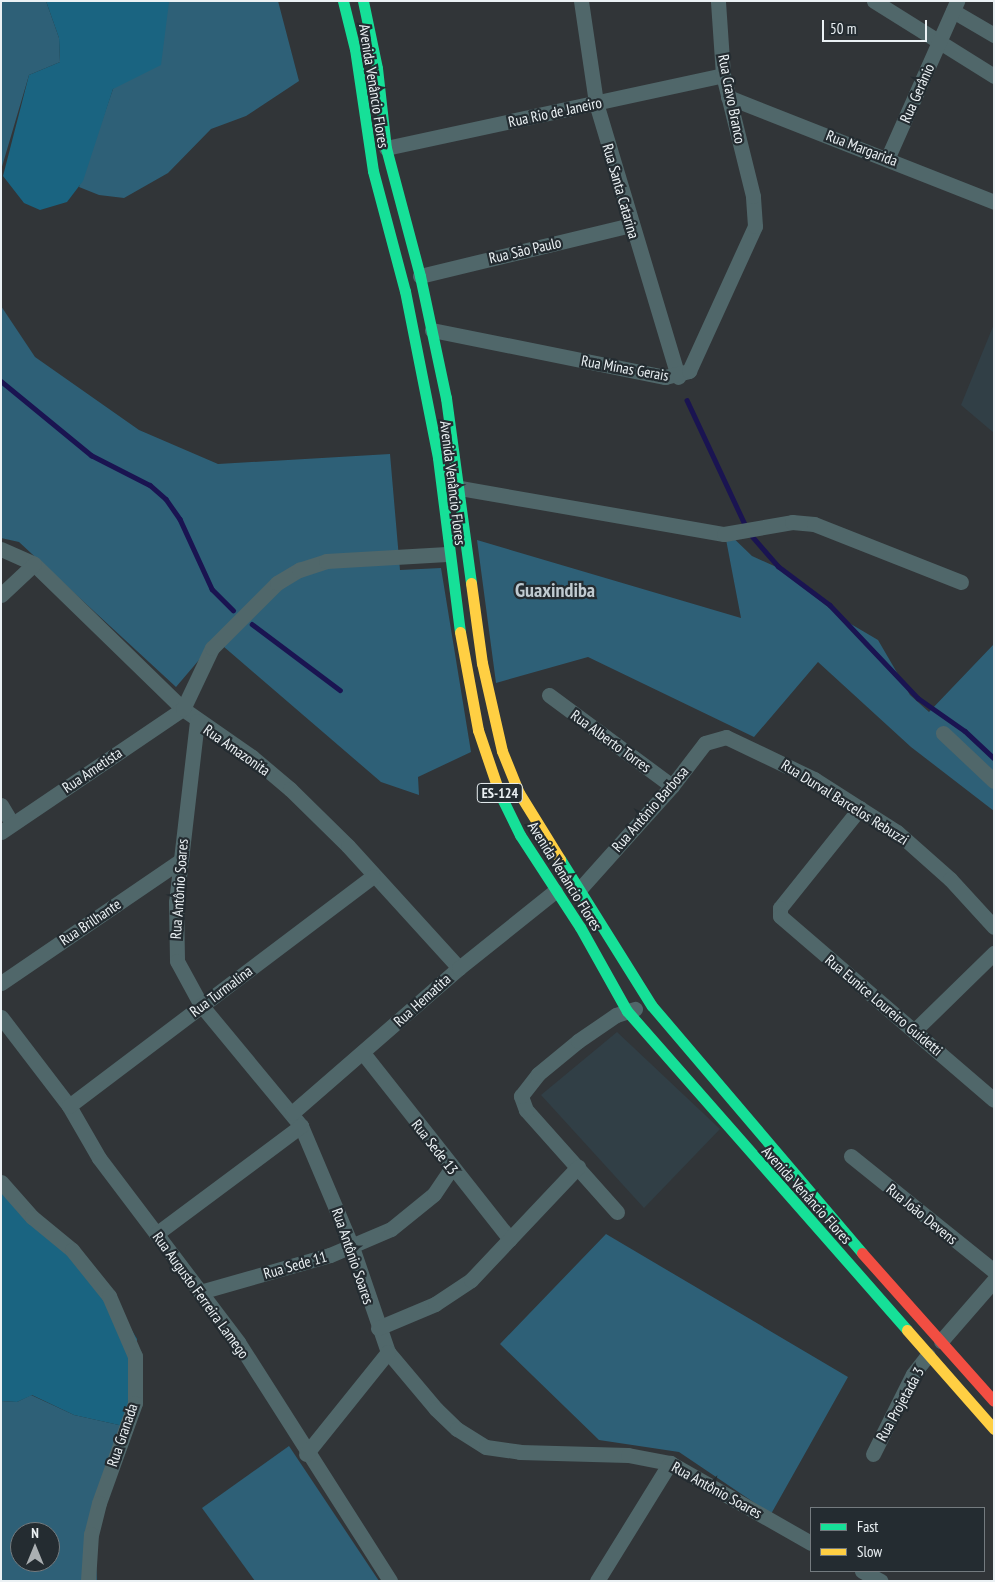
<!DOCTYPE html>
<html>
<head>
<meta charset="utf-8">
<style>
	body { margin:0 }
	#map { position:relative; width:995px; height:1582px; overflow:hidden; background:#313538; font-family:"PT Sans Narrow",sans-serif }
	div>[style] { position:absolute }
	.built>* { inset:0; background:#313f46 }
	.green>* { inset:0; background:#2e6077 }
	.forest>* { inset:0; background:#1a6481 }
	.stream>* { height:4.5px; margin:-2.25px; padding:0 2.25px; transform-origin:2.25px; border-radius:2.25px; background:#1a1451 }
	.street>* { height:15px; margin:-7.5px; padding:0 7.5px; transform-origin:7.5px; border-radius:7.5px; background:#50676a }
	.fast>* { height:11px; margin:-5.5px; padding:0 5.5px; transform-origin:5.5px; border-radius:5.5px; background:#16e098 }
	.slow>* { height:11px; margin:-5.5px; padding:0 5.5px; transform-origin:5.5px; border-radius:5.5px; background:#ffcf43 }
	.jam>* { height:11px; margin:-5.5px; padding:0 5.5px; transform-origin:5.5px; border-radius:5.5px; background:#f24e42 }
	span { translate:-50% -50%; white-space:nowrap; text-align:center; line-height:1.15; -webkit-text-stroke:4.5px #242c31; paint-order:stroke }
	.shield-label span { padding:1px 4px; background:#242c31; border:1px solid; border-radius:4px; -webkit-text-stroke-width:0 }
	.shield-label { font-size:14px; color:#ebf1f4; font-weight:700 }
	.street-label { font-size:15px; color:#ebf1f4 }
	.district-label { font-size:20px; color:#c0cbd1; font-weight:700 }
	.frame { position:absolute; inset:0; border:2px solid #ebf1f4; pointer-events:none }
	.legend { position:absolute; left:810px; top:1507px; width:175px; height:65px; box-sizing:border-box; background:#242c31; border:1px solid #747b7f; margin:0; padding:6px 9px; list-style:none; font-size:15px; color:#ebf1f4 }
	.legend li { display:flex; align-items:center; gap:10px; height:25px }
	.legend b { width:25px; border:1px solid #747b7f }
	.north { position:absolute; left:10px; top:1522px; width:50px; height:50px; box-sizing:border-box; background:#242c31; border:1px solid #747b7f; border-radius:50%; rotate:0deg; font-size:14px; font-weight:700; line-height:20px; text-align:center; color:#ebf1f4 }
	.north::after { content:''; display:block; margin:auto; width:18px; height:22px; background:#aaafb2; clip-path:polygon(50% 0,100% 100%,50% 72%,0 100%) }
	.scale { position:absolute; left:822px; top:20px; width:105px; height:22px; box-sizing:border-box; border:2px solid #ebf1f4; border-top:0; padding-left:6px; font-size:15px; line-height:18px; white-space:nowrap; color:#ebf1f4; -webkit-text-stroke:4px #242c31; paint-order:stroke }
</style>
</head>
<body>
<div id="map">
	<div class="built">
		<i style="clip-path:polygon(994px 324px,994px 433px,961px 405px)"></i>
		<i style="clip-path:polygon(617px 1032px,720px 1129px,644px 1208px,541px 1095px)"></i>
	</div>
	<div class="green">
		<i style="clip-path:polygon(1px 1px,46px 1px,59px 38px,60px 62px,29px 75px,1px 170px)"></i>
		<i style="clip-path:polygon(163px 1px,278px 1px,299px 81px,246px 116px,211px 129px,168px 173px,124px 198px,99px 195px,79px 187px,113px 89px,168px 2px)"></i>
		<i style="clip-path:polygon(1px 306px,35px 357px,139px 430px,218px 464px,390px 454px,400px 570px,441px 568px,471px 752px,418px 777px,419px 795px,381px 782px,216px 640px,176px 687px,19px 542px,1px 538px)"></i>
		<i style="clip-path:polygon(724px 529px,752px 556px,783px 570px,844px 620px,878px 640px,910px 695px,929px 712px,994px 644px,994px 811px,911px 747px,818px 662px,754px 737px,588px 657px,496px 683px,477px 540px,741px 618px)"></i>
		<i style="clip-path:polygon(606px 1234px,848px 1377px,771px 1514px,679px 1452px,599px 1440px,500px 1344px)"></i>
		<i style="clip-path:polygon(evenodd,31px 1395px,74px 1415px,128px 1427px,94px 1524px,97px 1581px,1px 1581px,1px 1401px,17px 1402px,31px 1395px,20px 1532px,50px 1532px,50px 1562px,20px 1562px,20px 1532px)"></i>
		<i style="clip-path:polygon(289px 1446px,379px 1581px,255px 1581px,202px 1508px)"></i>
	</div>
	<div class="forest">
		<i style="clip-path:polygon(46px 1px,169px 2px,161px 65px,113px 89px,83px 181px,67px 202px,40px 210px,24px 203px,3px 176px,29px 75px,60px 62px,59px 38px)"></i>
		<i style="clip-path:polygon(1px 1193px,110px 1294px,137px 1339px,134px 1410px,128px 1427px,74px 1415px,32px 1395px,17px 1402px,1px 1401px)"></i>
	</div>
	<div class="stream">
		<i style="left:1px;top:381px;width:117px;rotate:39.4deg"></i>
		<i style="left:91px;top:455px;width:66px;rotate:27deg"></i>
		<i style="left:150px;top:485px;width:21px;rotate:41deg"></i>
		<i style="left:166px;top:499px;width:24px;rotate:55deg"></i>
		<i style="left:180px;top:519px;width:77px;rotate:65.4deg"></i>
		<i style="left:212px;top:589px;width:30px;rotate:45deg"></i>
		<i style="left:687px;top:400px;width:135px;rotate:65deg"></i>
		<i style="left:752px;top:536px;width:40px;rotate:49deg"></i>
		<i style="left:778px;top:566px;width:65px;rotate:36.9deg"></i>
		<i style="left:830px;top:605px;width:128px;rotate:46.6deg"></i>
		<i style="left:918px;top:698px;width:57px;rotate:35.1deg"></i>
		<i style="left:965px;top:731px;width:40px;rotate:43deg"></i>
		<i style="left:252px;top:624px;width:110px;rotate:36.9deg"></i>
	</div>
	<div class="street">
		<i style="left:581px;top:1px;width:103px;rotate:81.6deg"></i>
		<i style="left:596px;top:103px;width:286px;rotate:73.3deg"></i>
		<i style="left:874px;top:1px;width:142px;rotate:32deg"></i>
		<i style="left:953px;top:11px;width:48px;rotate:30.3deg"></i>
		<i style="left:728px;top:97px;width:286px;rotate:21.5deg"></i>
		<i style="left:386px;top:148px;width:345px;rotate:-12.2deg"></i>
		<i style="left:888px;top:157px;width:171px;rotate:-66.1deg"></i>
		<i style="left:420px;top:276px;width:217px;rotate:-13.6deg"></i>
		<i style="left:432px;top:330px;width:238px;rotate:11.4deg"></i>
		<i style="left:665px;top:377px;width:25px;rotate:-14deg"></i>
		<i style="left:689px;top:371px;width:159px;rotate:-65.5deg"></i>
		<i style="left:755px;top:226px;width:30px;rotate:-94deg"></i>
		<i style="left:753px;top:196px;width:125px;rotate:-103.9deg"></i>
		<i style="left:723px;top:75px;width:74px;rotate:-93.9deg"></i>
		<i style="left:460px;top:488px;width:268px;rotate:9.9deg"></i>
		<i style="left:724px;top:534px;width:69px;rotate:-10deg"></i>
		<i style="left:792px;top:522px;width:22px;rotate:5deg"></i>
		<i style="left:814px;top:524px;width:158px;rotate:21.5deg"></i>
		<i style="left:1px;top:549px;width:36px;rotate:24deg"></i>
		<i style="left:34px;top:564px;width:208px;rotate:44.2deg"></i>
		<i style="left:183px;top:709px;width:84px;rotate:34.8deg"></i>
		<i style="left:252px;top:757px;width:50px;rotate:40.1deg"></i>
		<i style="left:290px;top:789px;width:81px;rotate:44.5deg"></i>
		<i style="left:348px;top:846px;width:165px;rotate:47.7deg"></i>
		<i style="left:1px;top:595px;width:45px;rotate:-43.2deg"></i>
		<i style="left:549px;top:695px;width:153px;rotate:36.5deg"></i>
		<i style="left:197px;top:721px;width:182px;rotate:96.6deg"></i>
		<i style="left:176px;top:902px;width:59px;rotate:89deg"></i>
		<i style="left:177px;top:961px;width:50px;rotate:61.4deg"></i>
		<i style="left:201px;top:1005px;width:157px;rotate:50.4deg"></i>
		<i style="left:301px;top:1126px;width:131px;rotate:67.1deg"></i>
		<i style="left:352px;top:1247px;width:111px;rotate:71.1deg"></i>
		<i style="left:388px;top:1352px;width:75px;rotate:49.9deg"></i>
		<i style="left:436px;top:1409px;width:29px;rotate:44deg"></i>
		<i style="left:457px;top:1429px;width:34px;rotate:32deg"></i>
		<i style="left:486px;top:1447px;width:34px;rotate:8deg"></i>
		<i style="left:520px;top:1452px;width:108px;rotate:1.6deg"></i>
		<i style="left:628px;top:1455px;width:43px;rotate:10.8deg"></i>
		<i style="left:670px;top:1463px;width:162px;rotate:29.6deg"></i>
		<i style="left:943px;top:733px;width:70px;rotate:43.3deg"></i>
		<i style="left:1px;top:805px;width:21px;rotate:59deg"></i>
		<i style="left:860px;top:808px;width:128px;rotate:128.7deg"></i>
		<i style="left:780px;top:908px;width:8px;rotate:90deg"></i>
		<i style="left:780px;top:916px;width:282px;rotate:40.7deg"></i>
		<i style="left:1px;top:832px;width:220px;rotate:-34.1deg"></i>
		<i style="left:183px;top:709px;width:68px;rotate:-64.6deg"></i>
		<i style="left:212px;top:648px;width:92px;rotate:-45deg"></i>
		<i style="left:277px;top:583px;width:26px;rotate:-31deg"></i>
		<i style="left:299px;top:570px;width:28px;rotate:-18deg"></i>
		<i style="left:326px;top:561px;width:121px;rotate:-3.3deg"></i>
		<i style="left:578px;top:891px;width:141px;rotate:-48.2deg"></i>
		<i style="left:672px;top:786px;width:54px;rotate:-52.5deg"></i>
		<i style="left:705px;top:743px;width:22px;rotate:-16deg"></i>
		<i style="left:726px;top:737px;width:98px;rotate:25.5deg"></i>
		<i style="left:814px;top:779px;width:98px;rotate:32.6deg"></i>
		<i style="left:897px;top:832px;width:71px;rotate:41.6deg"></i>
		<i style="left:950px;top:879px;width:65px;rotate:47.5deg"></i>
		<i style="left:1px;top:983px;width:217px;rotate:-34.3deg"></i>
		<i style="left:1px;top:1017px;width:112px;rotate:52.6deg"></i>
		<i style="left:69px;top:1106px;width:60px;rotate:60deg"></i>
		<i style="left:99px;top:1158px;width:231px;rotate:52.9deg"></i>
		<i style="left:238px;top:1342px;width:283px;rotate:57.5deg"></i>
		<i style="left:916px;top:1029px;width:109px;rotate:-44.3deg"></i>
		<i style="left:363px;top:1053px;width:237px;rotate:51.7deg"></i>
		<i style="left:69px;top:1106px;width:381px;rotate:-37.1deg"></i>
		<i style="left:292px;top:1113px;width:221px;rotate:-41deg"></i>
		<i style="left:459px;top:968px;width:123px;rotate:-38.7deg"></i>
		<i style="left:851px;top:1156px;width:184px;rotate:38.8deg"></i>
		<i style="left:1px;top:1182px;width:47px;rotate:48.5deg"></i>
		<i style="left:32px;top:1217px;width:52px;rotate:39.5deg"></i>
		<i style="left:72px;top:1250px;width:59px;rotate:51.2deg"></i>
		<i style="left:109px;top:1296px;width:65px;rotate:66.6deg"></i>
		<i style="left:135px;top:1356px;width:47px;rotate:90deg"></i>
		<i style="left:135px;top:1403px;width:106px;rotate:109.8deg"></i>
		<i style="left:99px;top:1503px;width:32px;rotate:104deg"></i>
		<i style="left:91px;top:1534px;width:47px;rotate:93.7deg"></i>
		<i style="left:617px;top:1212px;width:137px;rotate:-131.7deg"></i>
		<i style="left:526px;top:1110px;width:15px;rotate:-110deg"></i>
		<i style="left:521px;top:1096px;width:28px;rotate:-52deg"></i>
		<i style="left:538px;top:1074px;width:52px;rotate:-39.5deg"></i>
		<i style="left:578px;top:1041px;width:46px;rotate:-34.4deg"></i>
		<i style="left:616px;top:1015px;width:20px;rotate:-18deg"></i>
		<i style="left:156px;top:1234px;width:181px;rotate:-36.7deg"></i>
		<i style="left:200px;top:1292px;width:135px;rotate:-15.9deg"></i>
		<i style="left:330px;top:1255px;width:66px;rotate:-23.1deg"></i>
		<i style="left:391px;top:1229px;width:55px;rotate:-39.1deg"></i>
		<i style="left:434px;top:1194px;width:30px;rotate:-56deg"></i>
		<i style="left:378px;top:1328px;width:62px;rotate:-22.8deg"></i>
		<i style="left:435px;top:1304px;width:43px;rotate:-33.7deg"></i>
		<i style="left:471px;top:1280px;width:156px;rotate:-46.6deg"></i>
		<i style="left:941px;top:1341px;width:81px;rotate:-49deg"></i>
		<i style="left:306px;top:1454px;width:131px;rotate:-51.2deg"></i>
		<i style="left:873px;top:1454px;width:89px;rotate:-63.4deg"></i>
		<i style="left:913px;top:1374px;width:24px;rotate:-52deg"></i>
		<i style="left:862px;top:1571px;width:21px;rotate:28deg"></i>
		<i style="left:597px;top:1581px;width:139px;rotate:-58.3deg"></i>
	</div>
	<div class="fast">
		<i style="left:343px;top:1px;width:49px;rotate:76deg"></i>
		<i style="left:355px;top:49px;width:123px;rotate:81.6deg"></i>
		<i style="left:373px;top:171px;width:124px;rotate:75.1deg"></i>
		<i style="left:405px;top:291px;width:170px;rotate:78.8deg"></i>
		<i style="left:438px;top:458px;width:175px;rotate:82.8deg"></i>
		<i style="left:363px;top:1px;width:68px;rotate:78.2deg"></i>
		<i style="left:377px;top:68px;width:81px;rotate:83.6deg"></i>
		<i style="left:386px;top:148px;width:132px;rotate:75.1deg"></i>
		<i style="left:420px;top:276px;width:125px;rotate:78deg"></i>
		<i style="left:446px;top:398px;width:187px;rotate:82.3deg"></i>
		<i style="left:499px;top:792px;width:48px;rotate:64deg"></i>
		<i style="left:520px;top:835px;width:110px;rotate:56.9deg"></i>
		<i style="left:580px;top:927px;width:96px;rotate:60.8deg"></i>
		<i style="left:627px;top:1011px;width:424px;rotate:48.7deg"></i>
		<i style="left:560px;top:859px;width:173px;rotate:58deg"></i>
		<i style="left:652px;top:1006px;width:324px;rotate:49.6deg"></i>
	</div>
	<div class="slow">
		<i style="left:471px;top:583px;width:81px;rotate:82.2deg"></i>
		<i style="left:482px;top:663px;width:90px;rotate:77.2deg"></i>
		<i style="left:502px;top:751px;width:45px;rotate:68deg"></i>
		<i style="left:519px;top:793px;width:78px;rotate:58.2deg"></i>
		<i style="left:460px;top:632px;width:100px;rotate:79.6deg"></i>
		<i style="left:478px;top:730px;width:65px;rotate:71.3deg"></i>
		<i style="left:907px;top:1330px;width:132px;rotate:48.7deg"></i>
	</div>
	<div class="jam">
		<i style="left:862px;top:1253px;width:198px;rotate:48.3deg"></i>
	</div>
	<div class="shield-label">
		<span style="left:500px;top:793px">ES-124</span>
	</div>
	<div class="street-label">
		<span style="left:374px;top:86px;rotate:81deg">Avenida Venâncio Flores</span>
		<span style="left:917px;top:93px;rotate:-66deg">Rua Gerânio</span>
		<span style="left:732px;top:99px;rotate:79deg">Rua Cravo Branco</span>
		<span style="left:555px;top:112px;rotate:-12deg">Rua Rio de Janeiro</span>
		<span style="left:862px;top:148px;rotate:21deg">Rua Margarida</span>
		<span style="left:621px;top:191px;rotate:74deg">Rua Santa Catarina</span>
		<span style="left:525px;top:250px;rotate:-13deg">Rua São Paulo</span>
		<span style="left:625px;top:368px;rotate:10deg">Rua Minas Gerais</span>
		<span style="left:453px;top:483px;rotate:83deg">Avenida Venâncio Flores</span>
		<span style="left:611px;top:741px;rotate:36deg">Rua Alberto Torres</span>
		<span style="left:237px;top:750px;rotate:35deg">Rua Amazonita</span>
		<span style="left:92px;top:770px;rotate:-34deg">Rua Ametista</span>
		<span style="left:845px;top:802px;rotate:32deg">Rua Durval Barcelos Rebuzzi</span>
		<span style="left:650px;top:809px;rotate:-49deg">Rua Antônio Barbosa</span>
		<span style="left:565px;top:876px;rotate:58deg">Avenida Venâncio Flores</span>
		<span style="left:179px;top:889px;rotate:-86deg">Rua Antônio Soares</span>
		<span style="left:90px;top:922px;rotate:-34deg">Rua Brilhante</span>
		<span style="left:221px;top:991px;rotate:-37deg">Rua Turmalina</span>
		<span style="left:422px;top:1000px;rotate:-42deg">Rua Hematita</span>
		<span style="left:884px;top:1005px;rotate:40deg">Rua Eunice Loureiro Guidetti</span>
		<span style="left:435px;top:1147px;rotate:52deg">Rua Sede 13</span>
		<span style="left:807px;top:1195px;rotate:48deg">Avenida Venâncio Flores</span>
		<span style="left:922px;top:1214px;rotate:39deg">Rua João Devens</span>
		<span style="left:353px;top:1256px;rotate:71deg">Rua Antônio Soares</span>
		<span style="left:295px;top:1265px;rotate:-16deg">Rua Sede 11</span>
		<span style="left:201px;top:1295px;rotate:54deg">Rua Augusto Ferreira Lamego</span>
		<span style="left:900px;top:1404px;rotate:-61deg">Rua Projetada 3</span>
		<span style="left:122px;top:1435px;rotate:-71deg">Rua Granada</span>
		<span style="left:717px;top:1490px;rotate:29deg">Rua Antônio Soares</span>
	</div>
	<div class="district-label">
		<span style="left:555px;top:590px">Guaxindiba</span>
	</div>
	<div class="frame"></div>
	<ul class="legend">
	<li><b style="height:6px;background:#16e098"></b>Fast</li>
	<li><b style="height:6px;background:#ffcf43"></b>Slow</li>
	</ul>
	<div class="north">N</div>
	<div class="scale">50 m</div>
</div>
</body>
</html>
